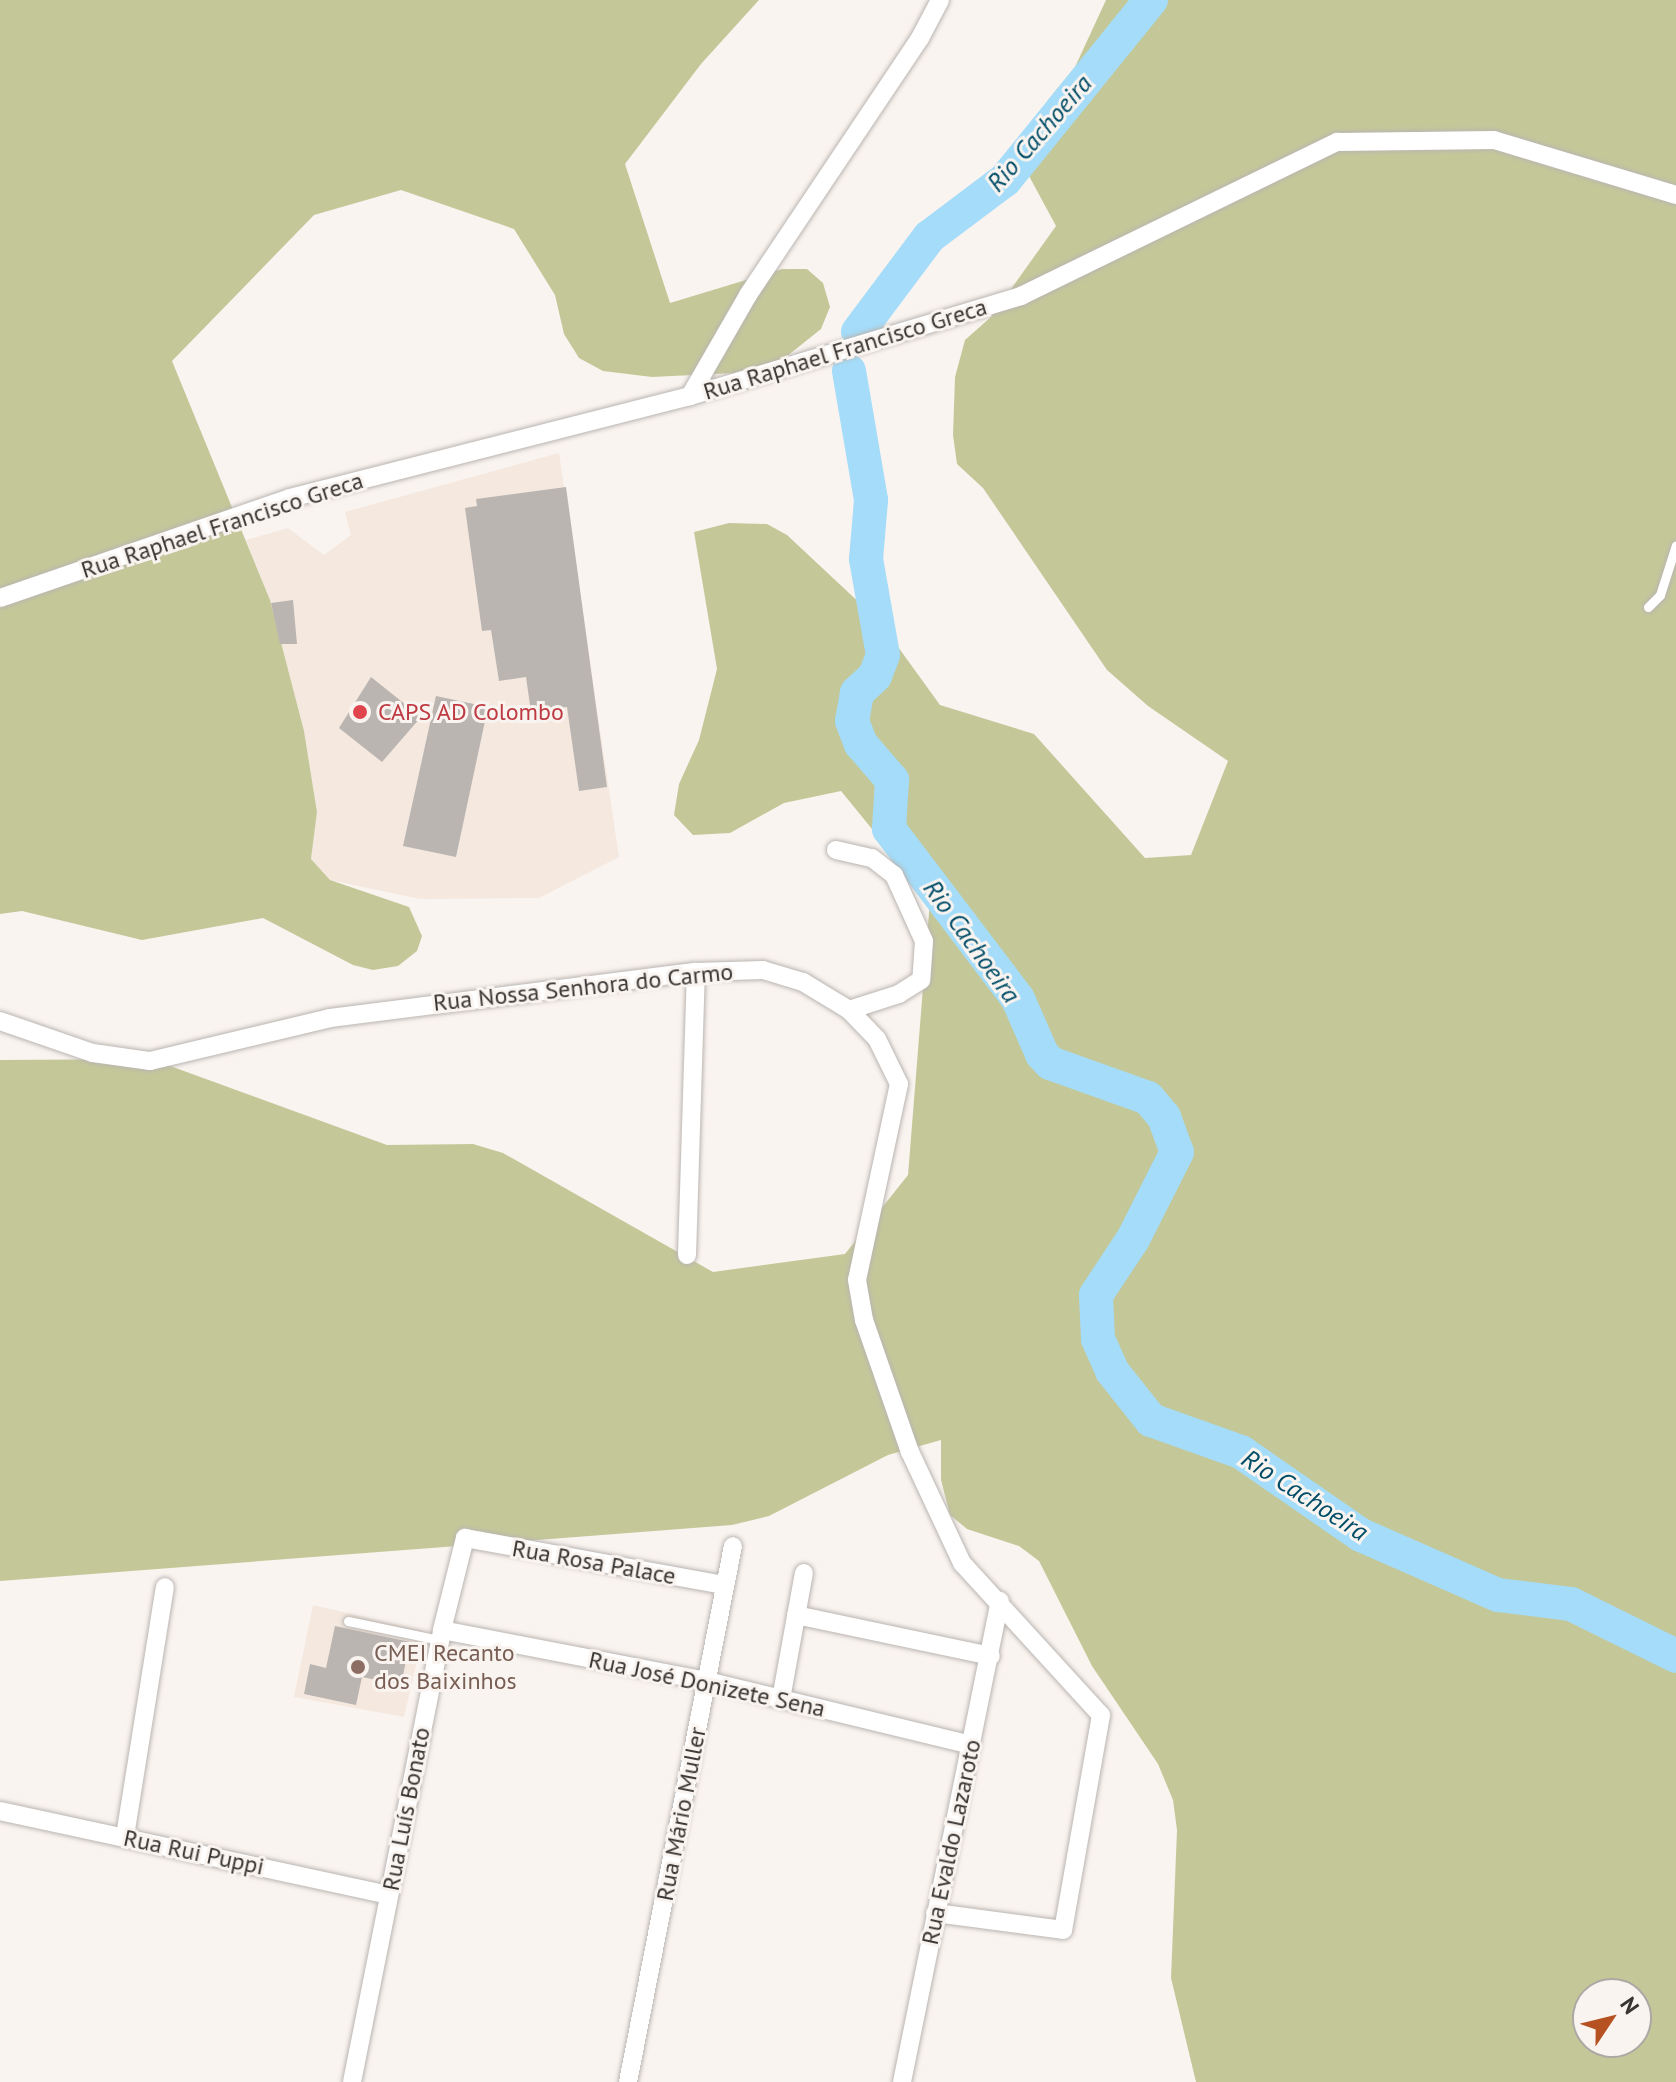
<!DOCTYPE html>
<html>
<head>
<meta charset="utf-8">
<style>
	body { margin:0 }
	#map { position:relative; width:1676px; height:2082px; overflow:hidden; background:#faf4f0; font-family:"PT Sans",sans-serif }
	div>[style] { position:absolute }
	.built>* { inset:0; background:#f4e8df }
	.green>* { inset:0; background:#c4c899 }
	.river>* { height:34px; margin:-17px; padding:0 17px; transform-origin:17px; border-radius:17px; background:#a4dcf9 }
	.building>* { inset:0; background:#bab5b1 }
	.roads { filter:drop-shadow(0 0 2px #bab5b1) drop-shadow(0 0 2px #bab5b1) }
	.service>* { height:9px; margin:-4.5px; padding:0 4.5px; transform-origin:4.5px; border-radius:4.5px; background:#fff }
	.minor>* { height:18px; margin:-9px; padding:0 9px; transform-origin:9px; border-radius:9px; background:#fff }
	.dots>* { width:22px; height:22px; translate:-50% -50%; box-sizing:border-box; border:4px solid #faf4f0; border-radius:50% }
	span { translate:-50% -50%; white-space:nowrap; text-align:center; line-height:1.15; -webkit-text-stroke:6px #faf4f0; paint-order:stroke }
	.street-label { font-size:24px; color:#373533 }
	.health-label { font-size:24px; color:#be3a42 }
	.left { translate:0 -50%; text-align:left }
	.education-label { font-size:24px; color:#785e54 }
	.water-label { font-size:26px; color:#004d68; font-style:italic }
	.north { position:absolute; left:1572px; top:1978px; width:80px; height:80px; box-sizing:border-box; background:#faf4f0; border:2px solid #aca8a4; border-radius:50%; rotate:55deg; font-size:22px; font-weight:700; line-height:32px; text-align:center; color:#373533 }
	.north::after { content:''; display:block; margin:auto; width:28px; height:36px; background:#b65122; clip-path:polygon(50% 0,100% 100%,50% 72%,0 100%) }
</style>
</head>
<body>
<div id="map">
	<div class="built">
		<i style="clip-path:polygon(559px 453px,619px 857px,539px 898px,420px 899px,330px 880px,311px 859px,317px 812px,304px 731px,270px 600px,246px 540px,288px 528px,324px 555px,351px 535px,345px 512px)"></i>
		<i style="clip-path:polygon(313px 1605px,424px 1631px,404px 1717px,294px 1697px)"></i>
	</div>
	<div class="green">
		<i style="clip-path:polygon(0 0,759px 0,701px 64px,625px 164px,670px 303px,782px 269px,807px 269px,823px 283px,830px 307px,821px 329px,781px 361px,734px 373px,652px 377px,603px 371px,579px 358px,564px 334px,555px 295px,514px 229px,401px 190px,314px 215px,172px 361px,270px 600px,304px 731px,317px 812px,311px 859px,330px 880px,409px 907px,422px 936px,417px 951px,398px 966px,373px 970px,353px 965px,263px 918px,142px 940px,22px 911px,0 914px)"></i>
		<i style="clip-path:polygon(evenodd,1106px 0,1676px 0,1676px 2082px,1196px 2082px,1171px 1978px,1177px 1830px,1173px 1800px,1158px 1764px,1092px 1666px,1039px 1561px,1019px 1546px,967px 1529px,950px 1515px,941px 1480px,941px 1440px,888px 1455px,769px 1516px,732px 1525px,0 1581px,0 1060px,151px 1059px,387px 1145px,473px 1144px,503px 1153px,713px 1272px,845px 1254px,908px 1175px,930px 900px,841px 791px,784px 803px,730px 833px,693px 835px,674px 815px,679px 784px,699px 740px,717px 669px,694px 532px,729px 523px,767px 524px,787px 535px,880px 622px,940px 705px,1034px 734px,1145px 858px,1191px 855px,1228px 761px,1148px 706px,1107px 670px,983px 488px,957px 464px,953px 435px,955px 377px,965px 340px,991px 317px,1056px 226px,1029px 176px,1031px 133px,1048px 100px,1075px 67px,1106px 0,1588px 1994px,1636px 1994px,1636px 2042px,1588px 2042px,1588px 1994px)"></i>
	</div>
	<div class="river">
		<i style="left:858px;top:332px;width:119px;rotate:-53.2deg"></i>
		<i style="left:929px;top:237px;width:95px;rotate:-36.9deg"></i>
		<i style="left:1005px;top:180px;width:232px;rotate:-51deg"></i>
		<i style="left:849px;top:371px;width:131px;rotate:80.3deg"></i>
		<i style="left:871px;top:500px;width:59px;rotate:94.8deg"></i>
		<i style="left:866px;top:559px;width:97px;rotate:80deg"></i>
		<i style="left:883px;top:655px;width:22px;rotate:111deg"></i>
		<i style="left:875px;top:676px;width:25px;rotate:137deg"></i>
		<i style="left:857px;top:693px;width:28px;rotate:100deg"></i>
		<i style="left:852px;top:721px;width:25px;rotate:69deg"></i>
		<i style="left:861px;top:744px;width:48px;rotate:49.3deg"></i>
		<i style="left:892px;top:780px;width:49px;rotate:93.5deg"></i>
		<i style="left:889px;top:829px;width:213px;rotate:52.8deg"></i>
		<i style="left:1018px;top:999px;width:60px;rotate:66.4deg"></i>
		<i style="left:1042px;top:1054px;width:12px;rotate:48deg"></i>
		<i style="left:1050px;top:1063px;width:104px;rotate:19.7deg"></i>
		<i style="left:1148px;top:1098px;width:25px;rotate:50deg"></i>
		<i style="left:1164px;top:1117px;width:37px;rotate:70deg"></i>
		<i style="left:1177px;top:1152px;width:97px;rotate:116.8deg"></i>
		<i style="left:1133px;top:1239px;width:67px;rotate:123.5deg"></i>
		<i style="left:1096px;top:1295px;width:44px;rotate:87.4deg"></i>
		<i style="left:1098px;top:1339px;width:35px;rotate:66deg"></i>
		<i style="left:1112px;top:1371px;width:63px;rotate:51.5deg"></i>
		<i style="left:1151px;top:1420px;width:96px;rotate:19.6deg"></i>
		<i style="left:1241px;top:1452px;width:146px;rotate:34.7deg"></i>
		<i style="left:1361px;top:1535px;width:150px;rotate:23.7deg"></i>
		<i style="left:1498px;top:1595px;width:74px;rotate:7deg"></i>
		<i style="left:1571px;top:1604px;width:117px;rotate:26.3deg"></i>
	</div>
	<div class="building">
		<i style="clip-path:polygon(566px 487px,607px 787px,579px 791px,567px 707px,531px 712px,526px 677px,499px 681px,491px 630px,482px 631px,465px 508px,477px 506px,476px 499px)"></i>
		<i style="clip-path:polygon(293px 600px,297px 644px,280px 644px,271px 603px)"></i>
		<i style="clip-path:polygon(371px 677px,421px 717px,382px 762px,339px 728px)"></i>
		<i style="clip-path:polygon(436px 696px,488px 707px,456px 857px,403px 846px)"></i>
		<i style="clip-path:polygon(335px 1626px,410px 1642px,401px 1685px,362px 1677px,356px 1705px,304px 1694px,310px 1664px,326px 1668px)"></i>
	</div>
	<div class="roads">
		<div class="service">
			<i style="left:1648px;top:607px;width:17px;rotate:-45deg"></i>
			<i style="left:1660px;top:595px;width:52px;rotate:-72.3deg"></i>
			<i style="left:348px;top:1621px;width:94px;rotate:11.7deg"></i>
		</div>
		<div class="minor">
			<i style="left:690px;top:396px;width:116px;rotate:-60.1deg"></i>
			<i style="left:748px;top:295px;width:309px;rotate:-56.2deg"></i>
			<i style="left:920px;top:38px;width:43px;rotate:-62.2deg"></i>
			<i style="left:0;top:598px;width:307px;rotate:-19deg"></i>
			<i style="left:290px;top:498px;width:413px;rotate:-14.3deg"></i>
			<i style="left:690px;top:396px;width:346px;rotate:-16.8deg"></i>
			<i style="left:1021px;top:296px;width:352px;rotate:-26deg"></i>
			<i style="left:1337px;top:142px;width:157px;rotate:-0.7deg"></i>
			<i style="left:1494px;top:140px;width:190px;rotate:16.8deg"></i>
			<i style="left:836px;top:850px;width:37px;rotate:13deg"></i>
			<i style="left:872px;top:858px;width:28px;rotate:38deg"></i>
			<i style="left:894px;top:875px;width:72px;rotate:65.6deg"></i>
			<i style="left:924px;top:941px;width:39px;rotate:94deg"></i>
			<i style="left:921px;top:980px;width:26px;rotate:148deg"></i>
			<i style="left:899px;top:994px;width:52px;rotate:162.3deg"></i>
			<i style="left:0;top:1021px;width:98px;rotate:19deg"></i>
			<i style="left:93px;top:1053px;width:58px;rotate:8deg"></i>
			<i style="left:150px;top:1061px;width:185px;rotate:-13.4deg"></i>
			<i style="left:330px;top:1018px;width:369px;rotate:-7.2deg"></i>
			<i style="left:696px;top:972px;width:67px;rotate:-1.7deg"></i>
			<i style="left:763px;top:970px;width:42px;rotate:16.7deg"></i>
			<i style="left:803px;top:982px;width:54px;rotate:31.3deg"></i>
			<i style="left:849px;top:1010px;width:40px;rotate:46deg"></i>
			<i style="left:877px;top:1039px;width:50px;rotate:63.9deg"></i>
			<i style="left:899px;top:1084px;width:200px;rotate:102.1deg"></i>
			<i style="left:857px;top:1280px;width:41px;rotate:80.1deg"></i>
			<i style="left:864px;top:1320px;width:140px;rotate:70.8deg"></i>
			<i style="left:910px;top:1452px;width:123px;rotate:64.9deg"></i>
			<i style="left:962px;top:1563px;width:206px;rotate:47.6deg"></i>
			<i style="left:1101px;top:1715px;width:218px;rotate:100deg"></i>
			<i style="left:1063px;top:1930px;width:129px;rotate:-172.4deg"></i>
			<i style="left:687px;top:1255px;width:283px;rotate:-88.2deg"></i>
			<i style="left:796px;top:1615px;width:199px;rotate:11.9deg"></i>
			<i style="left:442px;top:1630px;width:270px;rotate:10.9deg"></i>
			<i style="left:707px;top:1681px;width:272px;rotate:13.6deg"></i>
			<i style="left:781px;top:1699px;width:128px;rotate:-79.7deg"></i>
			<i style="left:0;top:1811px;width:397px;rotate:12.2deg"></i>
			<i style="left:125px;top:1836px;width:252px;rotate:-80.9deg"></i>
			<i style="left:352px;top:2082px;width:461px;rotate:-78.7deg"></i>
			<i style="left:442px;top:1630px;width:95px;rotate:-76deg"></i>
			<i style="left:465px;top:1538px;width:263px;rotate:10.3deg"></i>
			<i style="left:628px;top:2082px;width:546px;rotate:-78.92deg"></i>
			<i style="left:902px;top:2082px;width:491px;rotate:-78.5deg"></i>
		</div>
	</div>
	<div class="dots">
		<i style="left:360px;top:712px;background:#e0444e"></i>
		<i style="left:358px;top:1667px;background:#8d6e63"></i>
	</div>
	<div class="street-label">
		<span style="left:845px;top:349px;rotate:-17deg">Rua Raphael Francisco Greca</span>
		<span style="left:222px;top:525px;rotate:-18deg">Rua Raphael Francisco Greca</span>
		<span style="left:583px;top:987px;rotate:-6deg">Rua Nossa Senhora do Carmo</span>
		<span style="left:594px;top:1562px;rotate:10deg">Rua Rosa Palace</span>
		<span style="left:707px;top:1684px;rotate:12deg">Rua José Donizete Sena</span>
		<span style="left:406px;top:1809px;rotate:-79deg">Rua Luís Bonato</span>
		<span style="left:681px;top:1814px;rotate:-79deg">Rua Mário Muller</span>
		<span style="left:951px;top:1842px;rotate:-78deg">Rua Evaldo Lazaroto</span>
		<span style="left:194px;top:1852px;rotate:12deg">Rua Rui Puppi</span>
	</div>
	<div class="health-label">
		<span class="left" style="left:378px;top:712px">CAPS AD Colombo</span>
	</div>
	<div class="education-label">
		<span class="left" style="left:374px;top:1667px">CMEI Recanto<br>dos Baixinhos</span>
	</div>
	<div class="water-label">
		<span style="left:1039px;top:133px;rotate:-49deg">Rio Cachoeira</span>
		<span style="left:972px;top:941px;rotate:54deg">Rio Cachoeira</span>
		<span style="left:1305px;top:1495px;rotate:33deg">Rio Cachoeira</span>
	</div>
	<div class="north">N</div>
</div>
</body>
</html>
